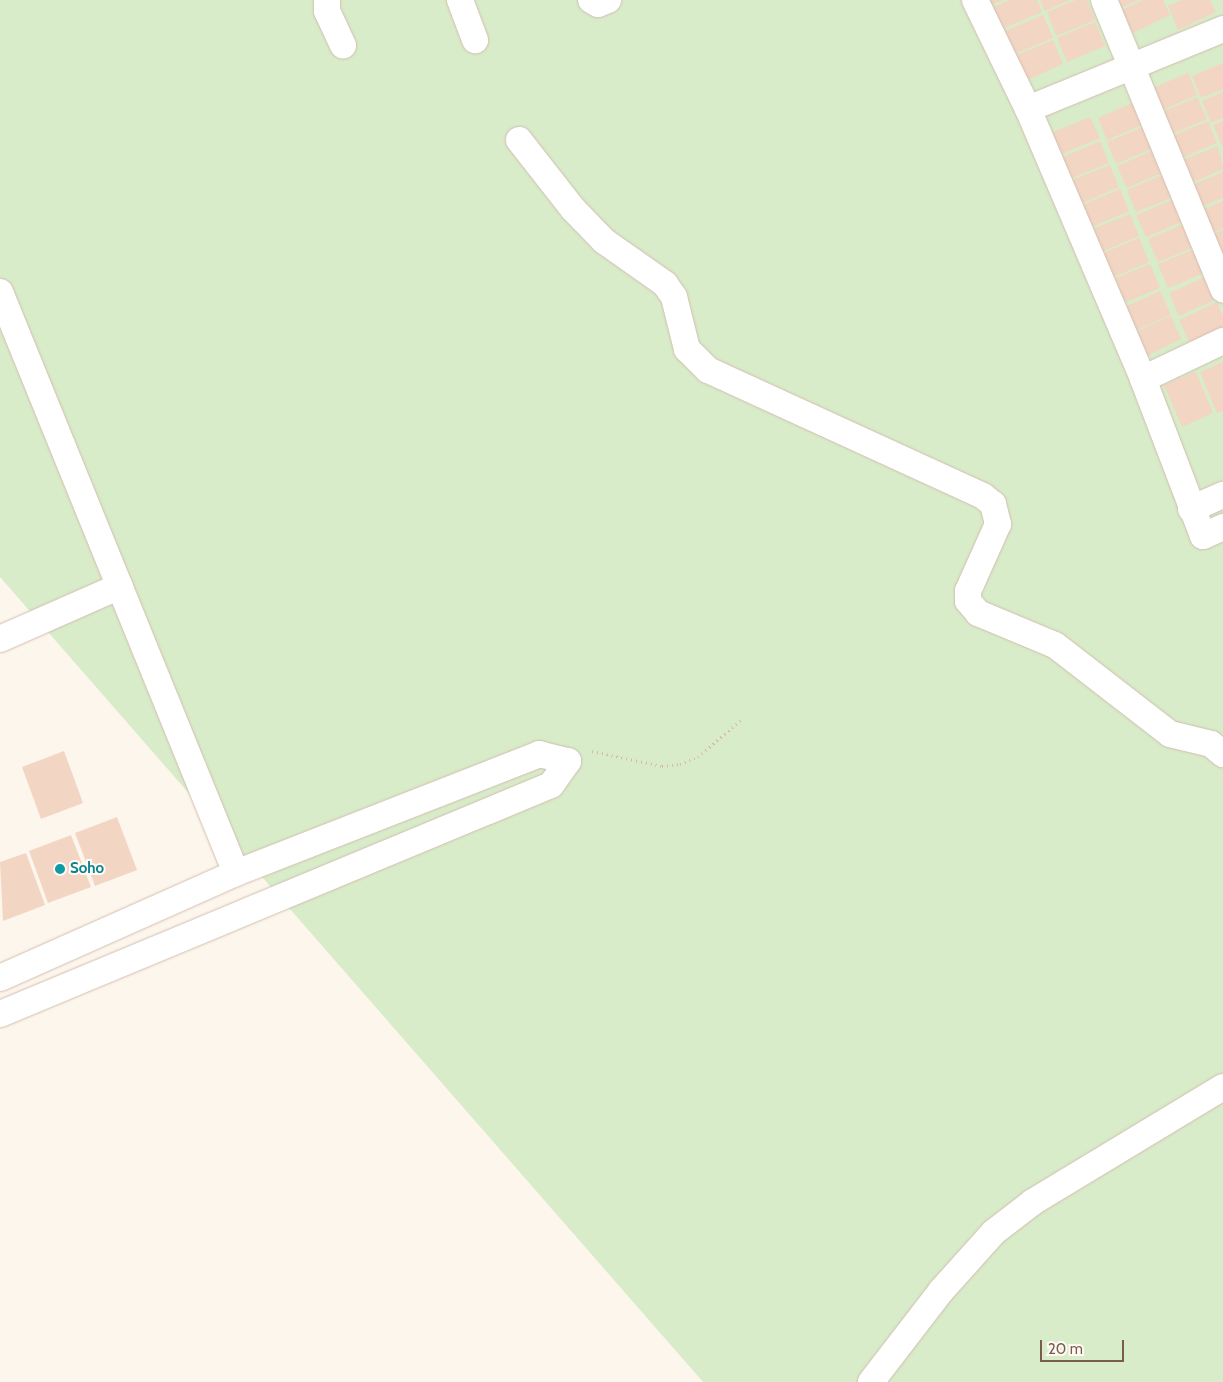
<!DOCTYPE html>
<html>
<head>
<meta charset="utf-8">
<style>
	body { margin:0 }
	#map { position:relative; width:1223px; height:1382px; overflow:hidden; background:#fdf6ec; font-family:Cabin,sans-serif }
	div>[style] { position:absolute }
	.green>* { inset:0; background:#d8ecc9 }
	.building>* { inset:0; background:#f3d5c3 }
	.path>* { height:3px; margin-top:-1.5px; transform-origin:0; background:repeating-linear-gradient(90deg,#d9b8a5 0 1px,transparent 0 5px) }
	.roads { filter:drop-shadow(0 0 1px #d1beb0) drop-shadow(0 0 1px #d1beb0) }
	.street>* { height:26px; margin:-13px; padding:0 13px; transform-origin:13px; border-radius:13px; background:#fff }
	.dots>* { width:14px; height:14px; translate:-50% -50%; box-sizing:border-box; border:2px solid #fffaf3; border-radius:50% }
	span { translate:-50% -50%; white-space:nowrap; text-align:center; line-height:1.15; -webkit-text-stroke:4px #fffaf3; paint-order:stroke }
	.culture-label { font-size:15px; color:#0d838f; font-weight:700 }
	.left { translate:0 -50%; text-align:left }
	.scale { position:absolute; left:1040px; top:1340px; width:84px; height:22px; box-sizing:border-box; border:2px solid #7a5c4d; border-top:0; padding-left:6px; font-size:15px; line-height:18px; white-space:nowrap; color:#7a5c4d; -webkit-text-stroke:4px #fffaf3; paint-order:stroke }
</style>
</head>
<body>
<div id="map">
	<div class="green">
		<i style="clip-path:polygon(0 0,1223px 0,1223px 1382px,703px 1382px,0 577px)"></i>
	</div>
	<div class="building">
		<i style="clip-path:polygon(990px 0,1003px 0,992px 5px)"></i>
		<i style="clip-path:polygon(1010px 0,1037px 0,1042px 12px,1002px 29px,993px 7px)"></i>
		<i style="clip-path:polygon(1040px 0,1070px 0,1045px 11px)"></i>
		<i style="clip-path:polygon(1076px 0,1087px 0,1095px 20px,1056px 36px,1047px 12px)"></i>
		<i style="clip-path:polygon(1117px 0,1139px 0,1121px 8px)"></i>
		<i style="clip-path:polygon(1143px 0,1163px 0,1170px 15px,1133px 33px,1122px 10px)"></i>
		<i style="clip-path:polygon(1182px 0,1210px 0,1216px 12px,1178px 30px,1168px 6px)"></i>
		<i style="clip-path:polygon(1043px 15px,1053px 38px,1014px 54px,1005px 31px)"></i>
		<i style="clip-path:polygon(1095px 22px,1105px 46px,1067px 62px,1057px 38px)"></i>
		<i style="clip-path:polygon(1053px 40px,1063px 64px,1025px 81px,1014px 56px)"></i>
		<i style="clip-path:polygon(1223px 63px,1223px 89px,1201px 98px,1192px 76px)"></i>
		<i style="clip-path:polygon(1188px 73px,1197px 95px,1158px 112px,1148px 90px)"></i>
		<i style="clip-path:polygon(1223px 92px,1223px 118px,1211px 123px,1202px 101px)"></i>
		<i style="clip-path:polygon(1197px 97px,1207px 119px,1167px 136px,1158px 114px)"></i>
		<i style="clip-path:polygon(1137px 101px,1147px 123px,1107px 140px,1098px 118px)"></i>
		<i style="clip-path:polygon(1090px 117px,1100px 138px,1060px 155px,1051px 133px)"></i>
		<i style="clip-path:polygon(1208px 121px,1217px 143px,1177px 160px,1168px 138px)"></i>
		<i style="clip-path:polygon(1223px 121px,1223px 148px,1213px 125px)"></i>
		<i style="clip-path:polygon(1147px 125px,1156px 147px,1116px 164px,1107px 142px)"></i>
		<i style="clip-path:polygon(1100px 141px,1109px 163px,1069px 179px,1060px 158px)"></i>
		<i style="clip-path:polygon(1218px 146px,1223px 169px,1187px 185px,1178px 162px)"></i>
		<i style="clip-path:polygon(1157px 149px,1166px 171px,1127px 188px,1117px 166px)"></i>
		<i style="clip-path:polygon(1110px 165px,1119px 187px,1080px 204px,1070px 181px)"></i>
		<i style="clip-path:polygon(1223px 172px,1223px 198px,1196px 209px,1188px 187px)"></i>
		<i style="clip-path:polygon(1167px 173px,1176px 196px,1136px 212px,1127px 190px)"></i>
		<i style="clip-path:polygon(1120px 189px,1129px 211px,1089px 228px,1080px 206px)"></i>
		<i style="clip-path:polygon(1177px 198px,1186px 220px,1146px 237px,1136px 215px)"></i>
		<i style="clip-path:polygon(1223px 201px,1223px 228px,1209px 234px,1199px 211px)"></i>
		<i style="clip-path:polygon(1130px 214px,1139px 236px,1099px 253px,1090px 230px)"></i>
		<i style="clip-path:polygon(1186px 223px,1196px 246px,1158px 262px,1148px 239px)"></i>
		<i style="clip-path:polygon(1223px 230px,1223px 259px,1209px 236px)"></i>
		<i style="clip-path:polygon(1139px 238px,1149px 262px,1111px 278px,1101px 254px)"></i>
		<i style="clip-path:polygon(1197px 248px,1207px 272px,1168px 288px,1158px 264px)"></i>
		<i style="clip-path:polygon(1150px 264px,1160px 288px,1121px 304px,1111px 280px)"></i>
		<i style="clip-path:polygon(1207px 276px,1217px 299px,1179px 316px,1169px 293px)"></i>
		<i style="clip-path:polygon(1160px 291px,1171px 315px,1132px 332px,1122px 308px)"></i>
		<i style="clip-path:polygon(1217px 302px,1223px 316px,1223px 327px,1190px 343px,1179px 320px)"></i>
		<i style="clip-path:polygon(1171px 316px,1181px 339px,1144px 357px,1133px 333px)"></i>
		<i style="clip-path:polygon(1223px 362px,1223px 411px,1217px 413px,1200px 372px)"></i>
		<i style="clip-path:polygon(1196px 372px,1213px 413px,1182px 427px,1164px 385px)"></i>
		<i style="clip-path:polygon(64px 751px,83px 803px,41px 819px,22px 767px)"></i>
		<i style="clip-path:polygon(117px 817px,137px 870px,95px 886px,75px 833px)"></i>
		<i style="clip-path:polygon(71px 835px,91px 887px,48px 903px,29px 851px)"></i>
		<i style="clip-path:polygon(26px 853px,45px 905px,3px 921px,0 862px)"></i>
	</div>
	<div class="path">
		<i style="left:592px;top:751px;width:72px;rotate:12.1deg"></i>
		<i style="left:662px;top:766px;width:18px;rotate:-6deg"></i>
		<i style="left:680px;top:764px;width:19px;rotate:-21deg"></i>
		<i style="left:698px;top:757px;width:60px;rotate:-40.9deg"></i>
	</div>
	<div class="roads">
		<div class="street">
			<i style="left:327px;top:0;width:11px;rotate:90deg"></i>
			<i style="left:327px;top:11px;width:38px;rotate:65deg"></i>
			<i style="left:460px;top:0;width:43px;rotate:69.4deg"></i>
			<i style="left:591px;top:0;width:8px;rotate:30deg"></i>
			<i style="left:598px;top:4px;width:11px;rotate:-22deg"></i>
			<i style="left:975px;top:0;width:121px;rotate:64.1deg"></i>
			<i style="left:1028px;top:109px;width:293px;rotate:66.9deg"></i>
			<i style="left:1143px;top:379px;width:168px;rotate:69.1deg"></i>
			<i style="left:1203px;top:536px;width:22px;rotate:-24deg"></i>
			<i style="left:1104px;top:0;width:313px;rotate:67.6deg"></i>
			<i style="left:1028px;top:109px;width:211px;rotate:-22.3deg"></i>
			<i style="left:519px;top:140px;width:88px;rotate:52deg"></i>
			<i style="left:573px;top:209px;width:45px;rotate:45.9deg"></i>
			<i style="left:604px;top:241px;width:75px;rotate:35.2deg"></i>
			<i style="left:665px;top:284px;width:16px;rotate:55deg"></i>
			<i style="left:674px;top:297px;width:54px;rotate:76deg"></i>
			<i style="left:687px;top:349px;width:30px;rotate:45deg"></i>
			<i style="left:708px;top:370px;width:302px;rotate:24.6deg"></i>
			<i style="left:983px;top:496px;width:13px;rotate:39deg"></i>
			<i style="left:993px;top:504px;width:21px;rotate:76deg"></i>
			<i style="left:998px;top:524px;width:73px;rotate:114.1deg"></i>
			<i style="left:968px;top:591px;width:10px;rotate:90deg"></i>
			<i style="left:968px;top:601px;width:16px;rotate:50deg"></i>
			<i style="left:978px;top:613px;width:83px;rotate:22.6deg"></i>
			<i style="left:1055px;top:645px;width:145px;rotate:37.7deg"></i>
			<i style="left:1170px;top:734px;width:42px;rotate:13.7deg"></i>
			<i style="left:1211px;top:744px;width:16px;rotate:40deg"></i>
			<i style="left:0;top:292px;width:627px;rotate:67.89deg"></i>
			<i style="left:1143px;top:379px;width:89px;rotate:-25.4deg"></i>
			<i style="left:1191px;top:509px;width:35px;rotate:-24deg"></i>
			<i style="left:0;top:639px;width:131px;rotate:-23.8deg"></i>
			<i style="left:0;top:978px;width:258px;rotate:-24deg"></i>
			<i style="left:236px;top:873px;width:326px;rotate:-21.4deg"></i>
			<i style="left:539px;top:754px;width:30px;rotate:14deg"></i>
			<i style="left:568px;top:761px;width:29px;rotate:125deg"></i>
			<i style="left:551px;top:785px;width:597px;rotate:157.43deg"></i>
			<i style="left:871px;top:1382px;width:115px;rotate:-52.4deg"></i>
			<i style="left:941px;top:1291px;width:79px;rotate:-48.1deg"></i>
			<i style="left:994px;top:1232px;width:49px;rotate:-37.6deg"></i>
			<i style="left:1033px;top:1202px;width:222px;rotate:-31.2deg"></i>
		</div>
	</div>
	<div class="dots">
		<i style="left:60px;top:869px;background:#0f9aa8"></i>
	</div>
	<div class="culture-label">
		<span class="left" style="left:70px;top:869px">Soho</span>
	</div>
	<div class="scale">20 m</div>
</div>
</body>
</html>
